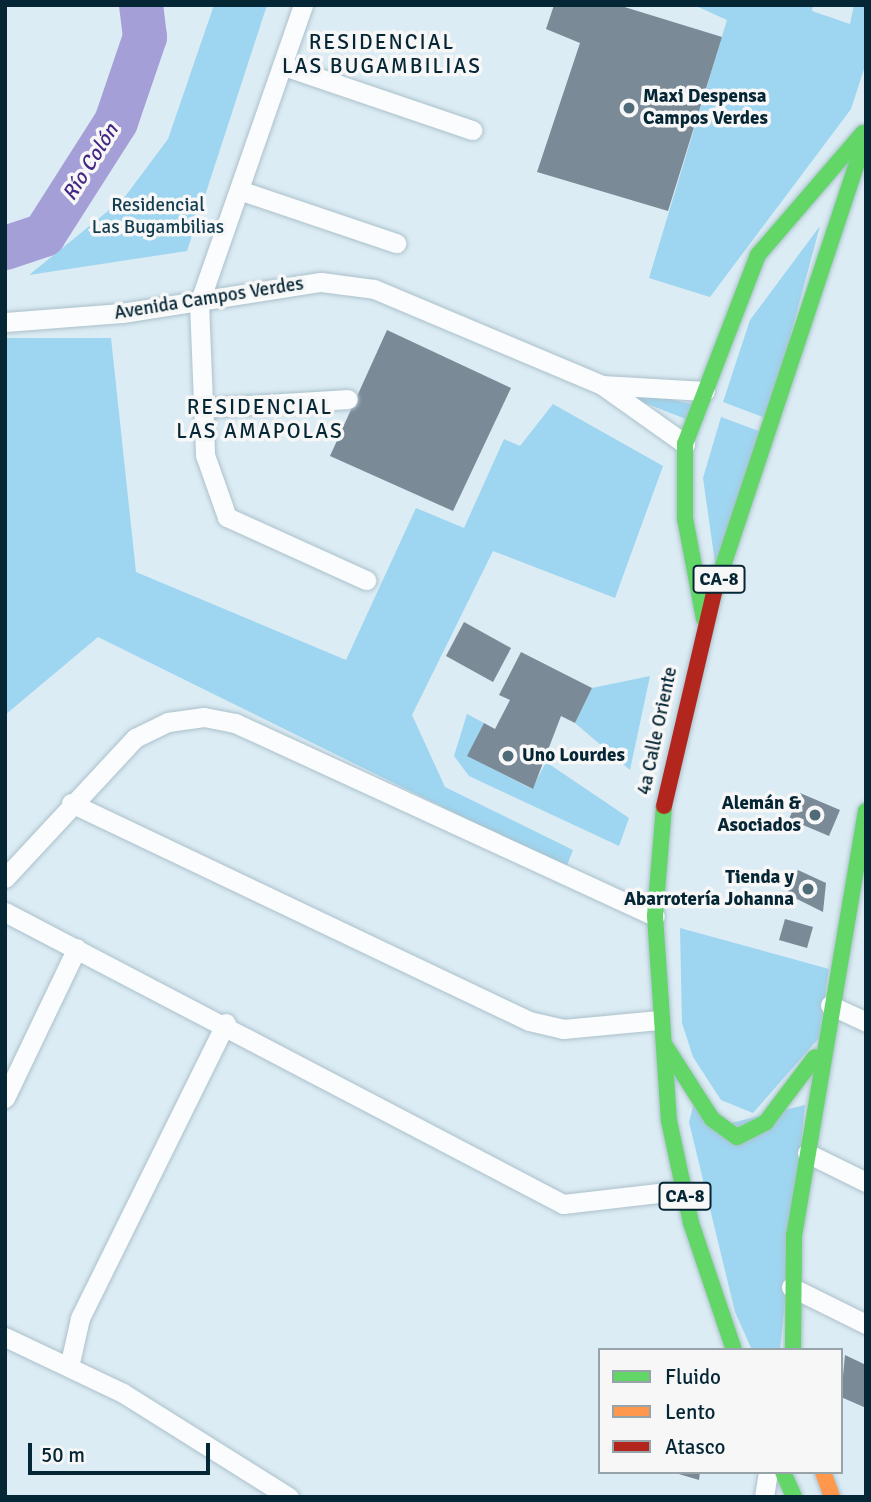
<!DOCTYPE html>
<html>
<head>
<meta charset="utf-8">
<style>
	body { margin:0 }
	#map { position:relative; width:871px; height:1502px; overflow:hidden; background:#dcecf4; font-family:Signika,sans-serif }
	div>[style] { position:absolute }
	.green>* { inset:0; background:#9ed5f0 }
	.river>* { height:44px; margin:-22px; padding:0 22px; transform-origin:22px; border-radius:22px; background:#a59fd7 }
	.building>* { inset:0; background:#7a8a96 }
	.roads { filter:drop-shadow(0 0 2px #abc1cb) drop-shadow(0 0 2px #abc1cb) }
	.street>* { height:19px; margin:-9.5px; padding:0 9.5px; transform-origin:9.5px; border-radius:9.5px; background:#fafcfd }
	.fast>* { height:16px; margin:-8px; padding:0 8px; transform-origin:8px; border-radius:8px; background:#63d668 }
	.slow>* { height:16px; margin:-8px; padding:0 8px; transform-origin:8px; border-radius:8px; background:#ff974d }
	.jam>* { height:16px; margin:-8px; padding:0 8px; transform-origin:8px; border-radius:8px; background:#b3261e }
	.dots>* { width:19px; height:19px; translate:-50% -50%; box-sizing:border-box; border:4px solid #f7f7f7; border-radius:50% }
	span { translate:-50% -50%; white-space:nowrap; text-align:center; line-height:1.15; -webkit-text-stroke:7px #f7f7f7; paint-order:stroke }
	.shield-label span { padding:2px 5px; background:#f7f7f7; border:2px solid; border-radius:5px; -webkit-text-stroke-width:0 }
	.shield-label { font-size:18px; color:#052635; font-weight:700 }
	.poi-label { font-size:19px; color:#052635; font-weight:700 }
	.left { translate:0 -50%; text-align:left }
	.right { translate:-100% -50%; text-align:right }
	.park-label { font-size:19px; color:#123d51 }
	.street-label { font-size:19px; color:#052635 }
	.neighbourhood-label { font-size:21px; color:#052635; letter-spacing:2px }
	.water-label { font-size:21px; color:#442883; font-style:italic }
	.frame { position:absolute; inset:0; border:7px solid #052635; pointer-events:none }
	.legend { position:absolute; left:598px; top:1348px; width:245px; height:126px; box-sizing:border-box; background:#f7f7f7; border:2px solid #96a3a9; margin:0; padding:9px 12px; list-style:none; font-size:21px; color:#052635 }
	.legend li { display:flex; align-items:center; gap:14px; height:35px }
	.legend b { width:35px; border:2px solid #96a3a9 }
	.scale { position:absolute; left:28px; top:1443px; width:182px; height:32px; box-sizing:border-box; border:4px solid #052635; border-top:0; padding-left:9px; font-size:21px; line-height:24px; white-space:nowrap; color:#052635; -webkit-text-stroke:5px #f7f7f7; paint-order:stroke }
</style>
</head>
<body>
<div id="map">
	<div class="green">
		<i style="clip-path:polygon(214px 5px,267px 5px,187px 251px,29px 275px,124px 198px,168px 139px)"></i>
		<i style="clip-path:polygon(694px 5px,813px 5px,812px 11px,850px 24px,854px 5px,866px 5px,866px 63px,851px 109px,710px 297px,649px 278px,727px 20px)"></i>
		<i style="clip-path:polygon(820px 226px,768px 419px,723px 402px,750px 320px)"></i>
		<i style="clip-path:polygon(5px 338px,111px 338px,136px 572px,346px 660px,416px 508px,464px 528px,504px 439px,520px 446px,553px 404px,663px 466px,615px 598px,493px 551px,412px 715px,445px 787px,573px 850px,566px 868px,98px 637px,5px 715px)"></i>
		<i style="clip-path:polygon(635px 391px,700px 406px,696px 423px,632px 398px)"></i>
		<i style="clip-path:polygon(721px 417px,764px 433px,719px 591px,703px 478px)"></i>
		<i style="clip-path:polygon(650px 676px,630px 770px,575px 723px,592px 688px)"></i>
		<i style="clip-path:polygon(467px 714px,484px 723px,468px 756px,532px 789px,546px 762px,629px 818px,619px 846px,469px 776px,454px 756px)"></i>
		<i style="clip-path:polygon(680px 928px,829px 969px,819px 1038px,753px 1113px,721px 1100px,693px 1057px,682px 1023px)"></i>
		<i style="clip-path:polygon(694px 1103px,710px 1128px,805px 1105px,780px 1350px,752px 1350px,735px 1312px,689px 1122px)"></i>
	</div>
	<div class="river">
		<i style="left:5px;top:248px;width:41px;rotate:-18.4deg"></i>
		<i style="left:44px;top:235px;width:134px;rotate:-57.5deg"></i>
		<i style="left:116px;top:122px;width:90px;rotate:-71.2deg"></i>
		<i style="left:145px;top:37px;width:32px;rotate:-97deg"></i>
	</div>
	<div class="building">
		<i style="clip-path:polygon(554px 5px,618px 5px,722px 37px,668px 211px,537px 172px,580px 43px,546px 29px)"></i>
		<i style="clip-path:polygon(387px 330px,511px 388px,453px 511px,330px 456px)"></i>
		<i style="clip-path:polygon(464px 622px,511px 648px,493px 682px,446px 656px)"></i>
		<i style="clip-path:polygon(521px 652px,592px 688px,575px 723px,561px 716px,533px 789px,467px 756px,484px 723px,495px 729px,510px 700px,499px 695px)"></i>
		<i style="clip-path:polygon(800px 793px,840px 810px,829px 836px,789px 819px)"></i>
		<i style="clip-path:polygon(798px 870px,826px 883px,823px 912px,787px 894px)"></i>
		<i style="clip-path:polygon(785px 919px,813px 927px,807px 948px,779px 940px)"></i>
		<i style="clip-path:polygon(845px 1355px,866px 1365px,866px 1408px,841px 1397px)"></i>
		<i style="clip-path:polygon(672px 1472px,700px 1472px,699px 1480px)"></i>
	</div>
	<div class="roads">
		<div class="street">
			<i style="left:303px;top:5px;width:316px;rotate:109.2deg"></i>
			<i style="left:199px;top:303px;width:152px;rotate:87.7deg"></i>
			<i style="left:205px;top:455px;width:66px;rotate:70.5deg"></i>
			<i style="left:227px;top:517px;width:153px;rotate:24.4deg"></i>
			<i style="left:284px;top:66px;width:199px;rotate:18.8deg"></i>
			<i style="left:242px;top:191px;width:163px;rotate:18.7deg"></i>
			<i style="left:5px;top:322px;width:117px;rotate:-4.4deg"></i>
			<i style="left:122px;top:313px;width:201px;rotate:-8.9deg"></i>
			<i style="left:321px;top:282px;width:53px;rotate:7.5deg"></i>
			<i style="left:374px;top:289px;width:247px;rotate:22.8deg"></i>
			<i style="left:602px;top:385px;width:102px;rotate:35.4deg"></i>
			<i style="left:602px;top:385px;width:103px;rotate:3.3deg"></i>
			<i style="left:202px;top:408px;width:146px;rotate:-3.5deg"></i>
			<i style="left:71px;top:803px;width:507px;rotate:25.45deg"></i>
			<i style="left:529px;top:1021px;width:35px;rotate:13deg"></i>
			<i style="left:563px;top:1029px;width:96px;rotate:-5.4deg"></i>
			<i style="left:5px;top:878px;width:191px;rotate:-47.1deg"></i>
			<i style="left:135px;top:738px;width:37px;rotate:-26deg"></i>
			<i style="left:168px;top:722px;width:36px;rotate:-8deg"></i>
			<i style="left:204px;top:717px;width:32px;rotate:11deg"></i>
			<i style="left:235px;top:723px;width:462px;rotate:24.7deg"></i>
			<i style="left:5px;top:912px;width:630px;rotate:27.62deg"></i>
			<i style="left:563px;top:1204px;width:122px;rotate:-6.6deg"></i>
			<i style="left:830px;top:1005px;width:40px;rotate:25deg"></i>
			<i style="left:5px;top:1098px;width:166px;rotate:-64.4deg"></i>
			<i style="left:807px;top:1153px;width:66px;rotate:26.2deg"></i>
			<i style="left:791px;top:1287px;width:84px;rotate:26.3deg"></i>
			<i style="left:5px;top:1337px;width:131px;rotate:25.4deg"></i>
			<i style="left:123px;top:1393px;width:196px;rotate:32.1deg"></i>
			<i style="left:69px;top:1367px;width:50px;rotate:-77.3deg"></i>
			<i style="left:80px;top:1318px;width:329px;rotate:-63.7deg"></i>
			<i style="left:764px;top:1497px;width:25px;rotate:-81deg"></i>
		</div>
		<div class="fast">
			<i style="left:714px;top:593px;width:481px;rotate:-71.6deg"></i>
			<i style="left:704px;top:619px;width:103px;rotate:-100.7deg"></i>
			<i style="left:685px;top:518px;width:74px;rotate:-90deg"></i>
			<i style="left:685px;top:444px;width:203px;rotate:-68.9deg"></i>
			<i style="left:758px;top:255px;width:161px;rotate:-49.3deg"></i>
			<i style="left:664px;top:806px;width:110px;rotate:94.7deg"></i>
			<i style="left:655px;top:916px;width:205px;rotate:86.1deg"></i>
			<i style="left:669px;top:1121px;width:104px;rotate:77.8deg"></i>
			<i style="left:691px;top:1223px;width:134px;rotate:71.3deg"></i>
			<i style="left:666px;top:1047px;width:85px;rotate:57.4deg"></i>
			<i style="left:712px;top:1119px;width:31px;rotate:36deg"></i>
			<i style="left:737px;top:1137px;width:33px;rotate:-27deg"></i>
			<i style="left:766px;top:1122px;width:81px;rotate:-53deg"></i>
			<i style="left:793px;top:1350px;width:114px;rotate:-89.5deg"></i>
			<i style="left:794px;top:1236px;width:431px;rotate:-80.4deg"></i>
			<i style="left:783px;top:1472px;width:27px;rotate:66deg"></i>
		</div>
		<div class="slow">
			<i style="left:823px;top:1472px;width:27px;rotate:70deg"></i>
		</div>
		<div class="jam">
			<i style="left:664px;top:806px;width:219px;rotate:-76.8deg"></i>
		</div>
	</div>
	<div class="dots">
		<i style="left:629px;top:108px;background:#506b78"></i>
		<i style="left:508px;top:756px;background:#506b78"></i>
		<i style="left:815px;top:815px;background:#506b78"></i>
		<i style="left:808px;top:889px;background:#506b78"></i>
	</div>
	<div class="shield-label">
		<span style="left:719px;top:579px">CA-8</span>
		<span style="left:685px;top:1196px">CA-8</span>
	</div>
	<div class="poi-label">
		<span class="left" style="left:643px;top:108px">Maxi Despensa<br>Campos Verdes</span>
		<span class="left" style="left:522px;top:756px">Uno Lourdes</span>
		<span class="right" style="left:801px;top:815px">Alemán &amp;<br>Asociados</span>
		<span class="right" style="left:794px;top:889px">Tienda y<br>Abarrotería Johanna</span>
	</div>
	<div class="park-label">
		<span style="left:158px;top:217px">Residencial<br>Las Bugambilias</span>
	</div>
	<div class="street-label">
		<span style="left:209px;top:299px;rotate:-9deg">Avenida Campos Verdes</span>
		<span style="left:658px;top:731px;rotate:-78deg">4a Calle Oriente</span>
	</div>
	<div class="neighbourhood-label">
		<span style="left:382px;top:54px">RESIDENCIAL<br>LAS BUGAMBILIAS</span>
		<span style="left:260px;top:419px">RESIDENCIAL<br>LAS AMAPOLAS</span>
	</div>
	<div class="water-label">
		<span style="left:90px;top:162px;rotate:-58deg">Río Colón</span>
	</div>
	<div class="frame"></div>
	<ul class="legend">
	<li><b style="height:9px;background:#63d668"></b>Fluido</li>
	<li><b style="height:9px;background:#ff974d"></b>Lento</li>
	<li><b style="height:9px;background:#b3261e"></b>Atasco</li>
	</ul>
	<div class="scale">50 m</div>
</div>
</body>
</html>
